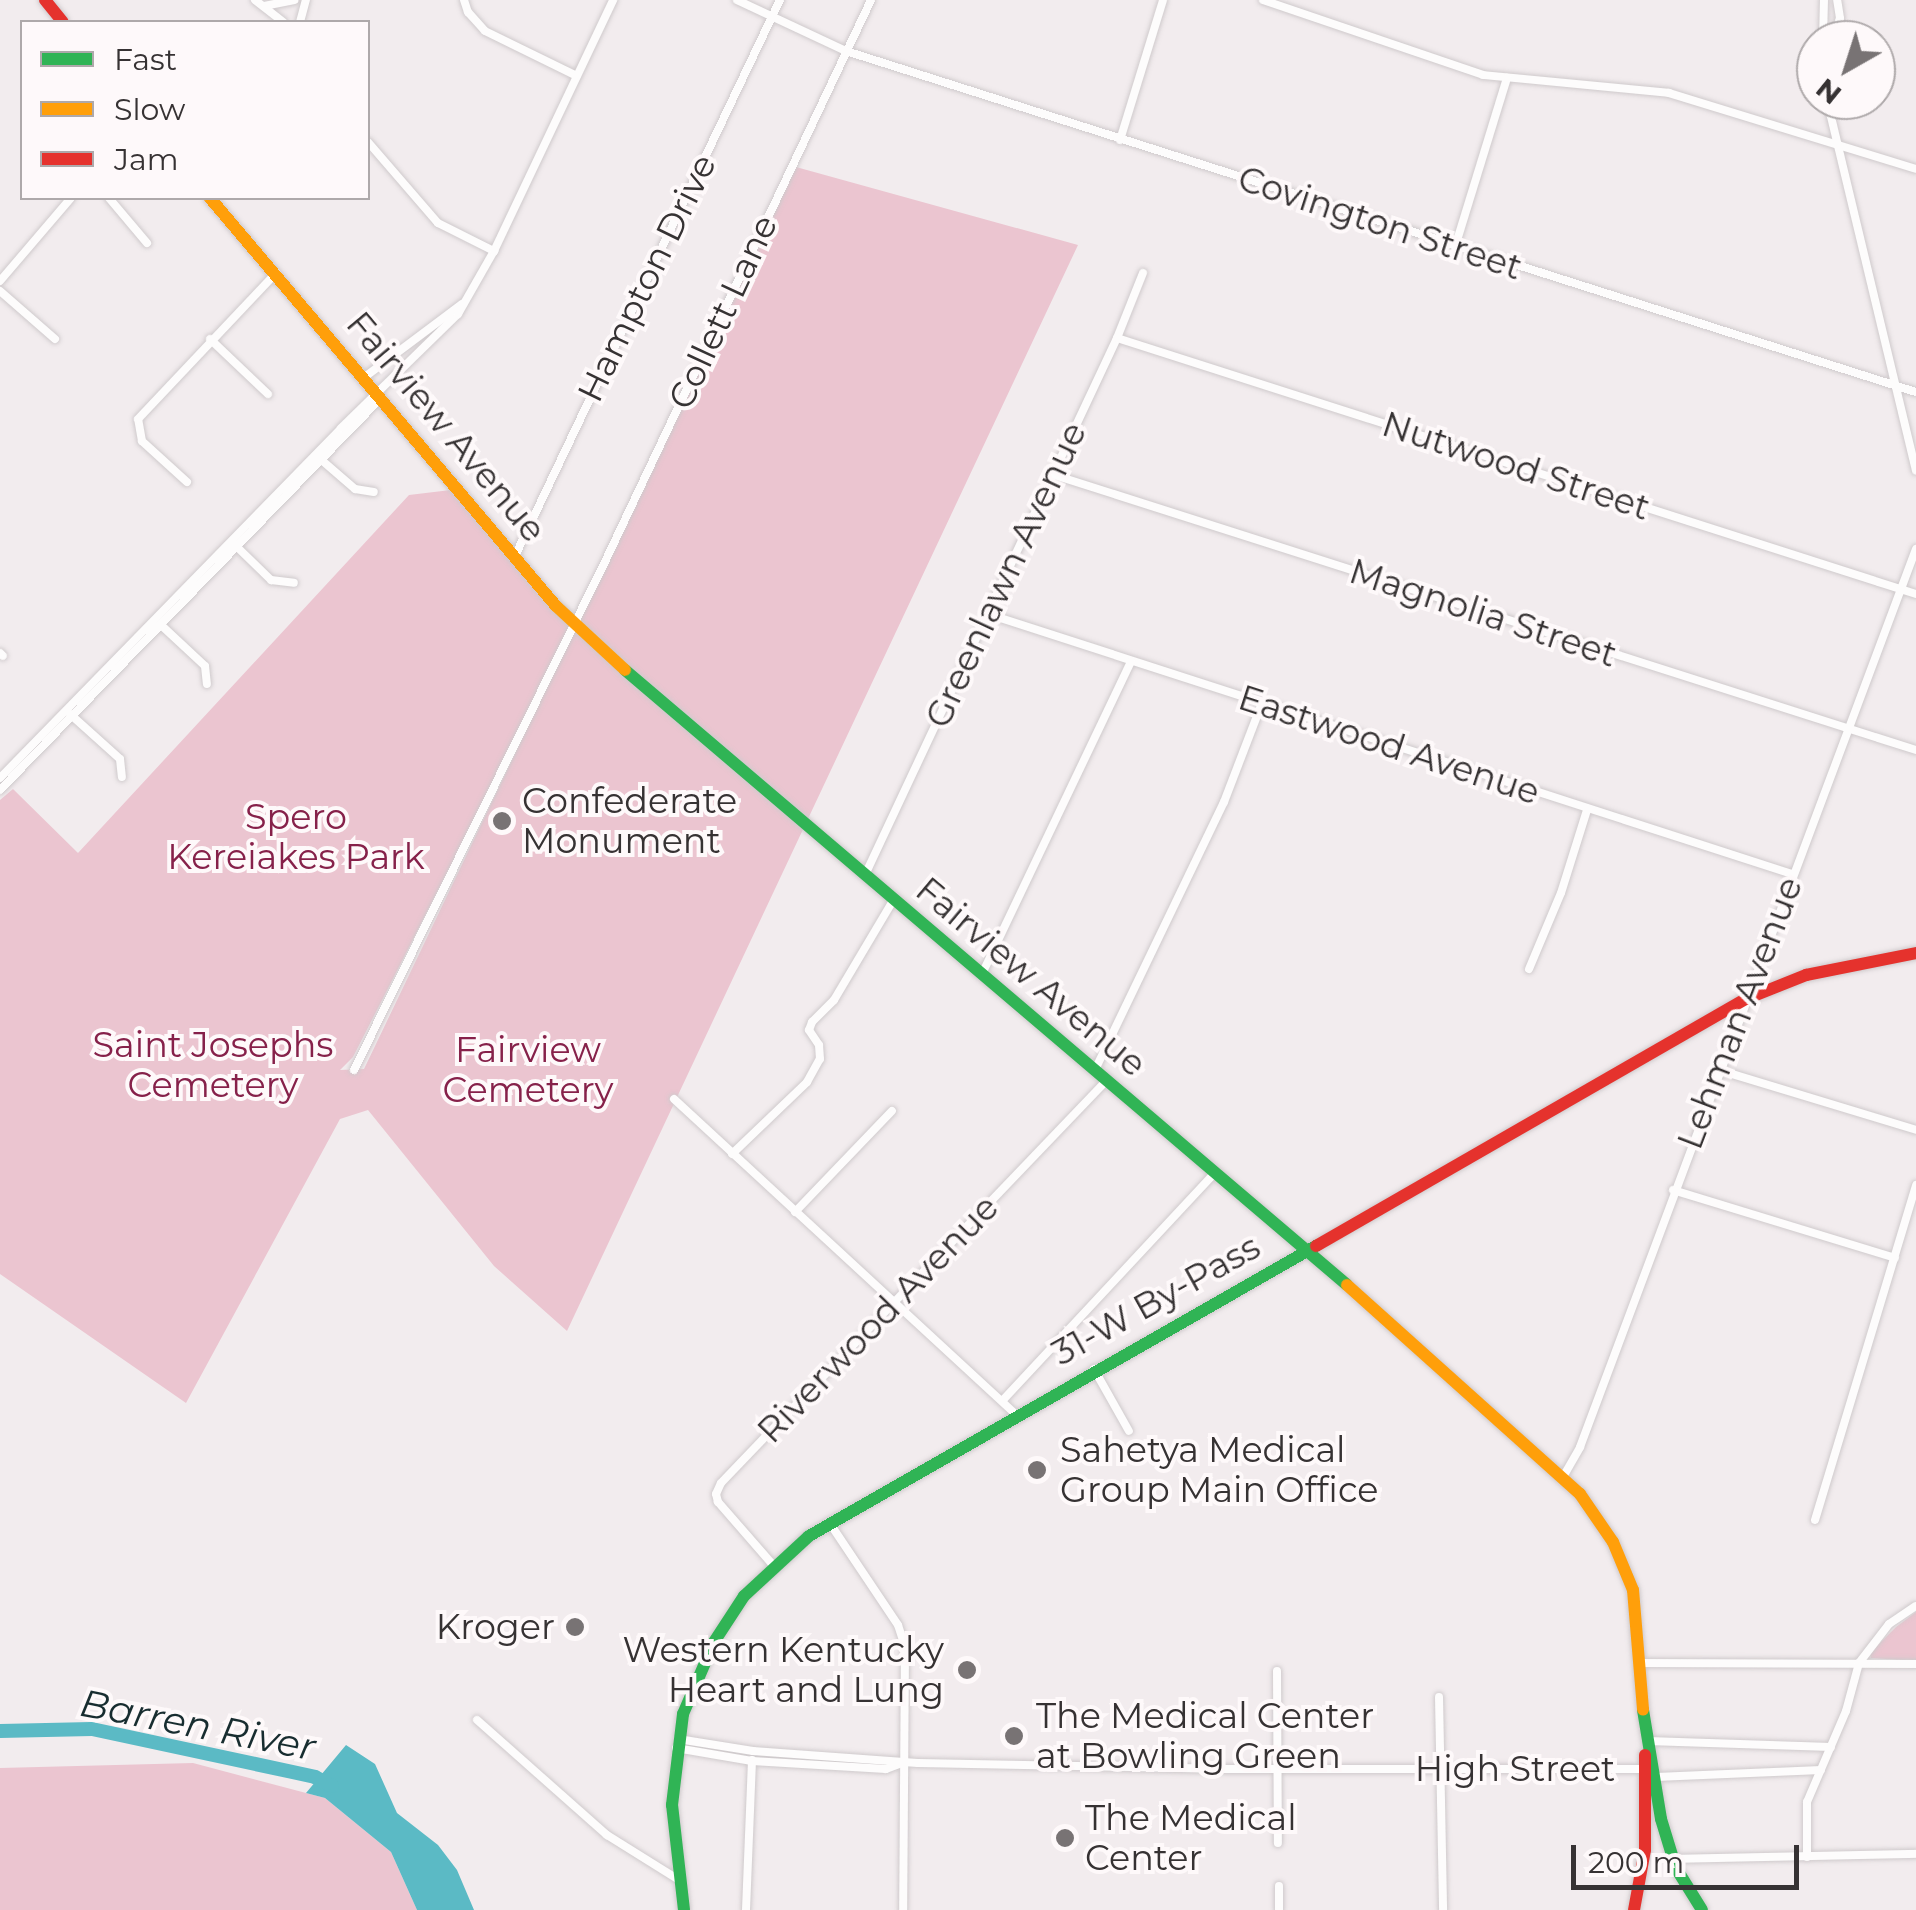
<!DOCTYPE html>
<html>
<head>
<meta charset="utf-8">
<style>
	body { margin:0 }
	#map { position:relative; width:1916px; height:1910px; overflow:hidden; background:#f2ecee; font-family:Montserrat,sans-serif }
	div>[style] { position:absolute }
	.green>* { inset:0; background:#ebc5d0 }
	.water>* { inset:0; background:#5bbac5 }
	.river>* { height:14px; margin:-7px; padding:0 7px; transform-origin:7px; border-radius:7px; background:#5bbac5 }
	.roads { filter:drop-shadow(0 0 2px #cfcacc) drop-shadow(0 0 2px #cfcacc) }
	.street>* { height:8px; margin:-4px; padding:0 4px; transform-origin:4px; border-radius:4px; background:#fdfcfc }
	.fast>* { height:12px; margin:-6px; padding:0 6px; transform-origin:6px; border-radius:6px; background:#30b455 }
	.slow>* { height:12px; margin:-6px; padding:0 6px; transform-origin:6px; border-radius:6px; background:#ff9f0a }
	.jam>* { height:12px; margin:-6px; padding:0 6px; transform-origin:6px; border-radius:6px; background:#e5322d }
	.dots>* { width:28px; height:28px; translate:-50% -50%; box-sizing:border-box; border:5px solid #fef9fa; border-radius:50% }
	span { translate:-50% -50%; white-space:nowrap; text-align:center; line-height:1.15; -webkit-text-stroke:8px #fef9fa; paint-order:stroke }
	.street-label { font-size:35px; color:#363233 }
	.poi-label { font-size:35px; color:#363233 }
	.left { translate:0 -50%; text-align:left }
	.right { translate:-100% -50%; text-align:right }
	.park-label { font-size:35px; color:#86214a }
	.water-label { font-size:38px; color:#182d30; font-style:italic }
	.legend { position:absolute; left:20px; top:20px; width:350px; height:180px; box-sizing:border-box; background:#fef9fa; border:2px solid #aea9aa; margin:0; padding:12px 18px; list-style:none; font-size:30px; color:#363233 }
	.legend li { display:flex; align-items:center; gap:20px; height:50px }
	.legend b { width:50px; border:2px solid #aea9aa }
	.north { position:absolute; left:1796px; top:20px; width:100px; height:100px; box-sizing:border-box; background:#fef9fa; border:2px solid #aea9aa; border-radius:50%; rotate:219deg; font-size:28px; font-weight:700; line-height:40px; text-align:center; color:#363233 }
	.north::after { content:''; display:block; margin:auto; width:35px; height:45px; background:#787374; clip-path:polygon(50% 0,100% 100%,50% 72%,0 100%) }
	.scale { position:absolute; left:1571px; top:1845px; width:228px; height:45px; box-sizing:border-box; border:5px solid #363233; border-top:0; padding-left:12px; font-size:30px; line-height:35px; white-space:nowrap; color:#363233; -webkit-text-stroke:8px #fef9fa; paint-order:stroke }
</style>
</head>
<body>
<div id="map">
	<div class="green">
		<i style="clip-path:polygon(796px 167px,1078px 245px,567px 1331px,494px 1266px,368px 1110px,340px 1119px,186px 1403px,0 1274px,0 800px,13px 789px,78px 853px,409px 495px,459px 489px,574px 624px,353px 1057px,340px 1070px,364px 1069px)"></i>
		<i style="clip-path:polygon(1916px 1612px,1916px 1661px,1871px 1658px,1870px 1653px,1896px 1627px)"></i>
		<i style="clip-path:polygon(193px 1763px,325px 1798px,391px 1852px,417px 1910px,0 1910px,0 1768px)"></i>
	</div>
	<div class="water">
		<i style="clip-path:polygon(346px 1745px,375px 1764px,397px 1813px,438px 1845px,457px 1870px,474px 1910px,417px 1910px,391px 1852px,325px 1798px,306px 1793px)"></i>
	</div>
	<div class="river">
		<i style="left:0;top:1731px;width:92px;rotate:-1.2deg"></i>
		<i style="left:92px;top:1729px;width:228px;rotate:12.1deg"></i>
		<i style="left:315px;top:1777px;width:19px;rotate:28deg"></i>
	</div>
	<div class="roads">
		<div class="street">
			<i style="left:255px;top:0;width:36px;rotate:38deg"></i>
			<i style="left:464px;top:0;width:13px;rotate:72deg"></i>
			<i style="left:468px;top:12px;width:25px;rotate:48deg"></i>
			<i style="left:485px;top:31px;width:102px;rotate:26.1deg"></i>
			<i style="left:737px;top:0;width:120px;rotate:25.1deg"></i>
			<i style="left:846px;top:51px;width:1123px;rotate:17.68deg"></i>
			<i style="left:1263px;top:0;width:232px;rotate:18.8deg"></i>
			<i style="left:1483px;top:75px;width:187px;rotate:5.5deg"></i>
			<i style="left:1669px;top:93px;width:258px;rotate:17.1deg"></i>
			<i style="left:264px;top:6px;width:31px;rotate:-11deg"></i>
			<i style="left:300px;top:22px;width:23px;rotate:-75deg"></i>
			<i style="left:1823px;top:40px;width:40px;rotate:-88.6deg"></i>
			<i style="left:1832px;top:40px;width:23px;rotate:-70deg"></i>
			<i style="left:1840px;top:18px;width:18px;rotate:-99deg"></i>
			<i style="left:1827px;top:100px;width:381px;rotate:76.5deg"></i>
			<i style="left:1120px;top:140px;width:146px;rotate:-72.9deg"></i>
			<i style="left:368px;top:142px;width:107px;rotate:49.2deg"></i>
			<i style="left:438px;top:223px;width:63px;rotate:26.6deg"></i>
			<i style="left:109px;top:198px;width:59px;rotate:49.8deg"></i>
			<i style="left:1455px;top:247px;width:177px;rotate:-72.9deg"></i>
			<i style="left:0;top:281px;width:109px;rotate:-49.5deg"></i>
			<i style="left:0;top:291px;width:73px;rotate:41.1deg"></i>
			<i style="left:1117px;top:338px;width:839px;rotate:17.77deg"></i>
			<i style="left:210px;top:339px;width:80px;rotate:43.5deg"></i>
			<i style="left:366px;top:376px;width:120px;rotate:-36.9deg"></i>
			<i style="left:318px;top:457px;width:49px;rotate:40.9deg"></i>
			<i style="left:355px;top:489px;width:19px;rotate:9deg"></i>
			<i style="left:1051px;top:474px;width:908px;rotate:17.7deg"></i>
			<i style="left:187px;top:482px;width:61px;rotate:-137.7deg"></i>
			<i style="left:142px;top:441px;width:22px;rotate:-100deg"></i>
			<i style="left:138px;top:419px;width:201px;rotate:-46.6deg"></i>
			<i style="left:234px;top:544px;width:52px;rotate:44.2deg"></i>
			<i style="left:271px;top:580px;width:23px;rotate:7deg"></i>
			<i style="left:515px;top:556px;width:616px;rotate:-64.52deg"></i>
			<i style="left:988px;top:614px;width:845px;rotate:17.92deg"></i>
			<i style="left:161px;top:625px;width:60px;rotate:43deg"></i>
			<i style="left:205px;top:666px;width:18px;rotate:84deg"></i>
			<i style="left:0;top:653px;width:4px;rotate:45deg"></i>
			<i style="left:70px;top:714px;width:67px;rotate:42deg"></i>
			<i style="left:120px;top:759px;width:18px;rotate:84deg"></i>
			<i style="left:0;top:778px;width:489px;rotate:-45.7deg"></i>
			<i style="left:341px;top:428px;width:163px;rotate:-44.3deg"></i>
			<i style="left:458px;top:314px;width:73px;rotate:-60.3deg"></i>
			<i style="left:494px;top:251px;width:278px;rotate:-64.6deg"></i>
			<i style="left:0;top:790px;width:545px;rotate:-45.82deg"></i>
			<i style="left:865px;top:875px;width:593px;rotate:-64.86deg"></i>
			<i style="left:1117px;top:338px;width:70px;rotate:-68.2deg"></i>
			<i style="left:1529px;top:969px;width:82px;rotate:-67.2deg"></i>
			<i style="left:1561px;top:893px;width:87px;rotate:-72.6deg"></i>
			<i style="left:982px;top:974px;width:346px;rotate:-64.5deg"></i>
			<i style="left:354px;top:1070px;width:562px;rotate:-63.71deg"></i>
			<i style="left:603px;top:566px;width:626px;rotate:-64.66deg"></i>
			<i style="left:1095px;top:1070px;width:297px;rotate:-64.3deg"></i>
			<i style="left:1224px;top:802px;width:106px;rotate:-69deg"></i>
			<i style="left:1719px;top:1070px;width:206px;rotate:16.9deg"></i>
			<i style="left:674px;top:1099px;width:464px;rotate:42.7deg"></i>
			<i style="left:732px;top:1154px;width:104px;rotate:-43.8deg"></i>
			<i style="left:807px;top:1082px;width:26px;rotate:-61deg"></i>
			<i style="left:820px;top:1059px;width:14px;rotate:-94deg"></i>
			<i style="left:819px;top:1045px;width:18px;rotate:-124deg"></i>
			<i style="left:809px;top:1030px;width:9px;rotate:-69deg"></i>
			<i style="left:812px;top:1022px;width:31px;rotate:-45deg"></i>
			<i style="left:834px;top:1000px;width:117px;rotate:-59.3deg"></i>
			<i style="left:1673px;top:1190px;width:232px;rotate:17deg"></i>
			<i style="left:795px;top:1212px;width:140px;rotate:-46.2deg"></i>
			<i style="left:1094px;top:1369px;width:71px;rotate:60.6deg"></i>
			<i style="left:1003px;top:1400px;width:311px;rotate:-47deg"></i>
			<i style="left:1563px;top:1477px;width:34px;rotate:-60deg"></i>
			<i style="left:1580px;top:1447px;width:959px;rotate:-69.49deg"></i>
			<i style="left:1815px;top:1520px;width:350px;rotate:-73.2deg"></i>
			<i style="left:829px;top:1522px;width:124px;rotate:56.2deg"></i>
			<i style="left:898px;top:1625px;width:23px;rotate:72deg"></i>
			<i style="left:905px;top:1647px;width:263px;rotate:90.4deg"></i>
			<i style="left:773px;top:1565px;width:84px;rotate:-131.1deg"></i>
			<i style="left:718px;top:1502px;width:8px;rotate:-104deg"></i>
			<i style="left:716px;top:1494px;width:12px;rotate:-66deg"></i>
			<i style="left:721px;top:1483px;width:558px;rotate:-46.23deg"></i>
			<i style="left:1640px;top:1663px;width:276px;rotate:0.2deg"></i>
			<i style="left:1277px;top:1671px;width:172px;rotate:89.7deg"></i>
			<i style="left:1439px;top:1697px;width:213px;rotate:88.9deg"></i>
			<i style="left:477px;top:1720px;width:174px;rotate:41.5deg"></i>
			<i style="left:607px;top:1835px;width:85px;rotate:32deg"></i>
			<i style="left:678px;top:1739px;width:76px;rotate:9.1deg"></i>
			<i style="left:753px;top:1751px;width:165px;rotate:4.2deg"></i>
			<i style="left:918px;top:1763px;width:308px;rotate:1.1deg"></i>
			<i style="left:1226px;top:1769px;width:419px"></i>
			<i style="left:1648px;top:1741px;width:183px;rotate:1.9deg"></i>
			<i style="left:676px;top:1748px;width:77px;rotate:9.7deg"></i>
			<i style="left:752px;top:1761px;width:134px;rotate:3.4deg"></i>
			<i style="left:886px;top:1769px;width:19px;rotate:-21deg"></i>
			<i style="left:1656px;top:1777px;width:165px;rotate:-2.4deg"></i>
			<i style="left:1807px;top:1857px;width:55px;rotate:-90deg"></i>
			<i style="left:1807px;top:1802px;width:99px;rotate:-66.8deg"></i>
			<i style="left:1846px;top:1711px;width:50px;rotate:-74.8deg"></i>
			<i style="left:1859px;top:1663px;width:49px;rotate:-52.4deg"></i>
			<i style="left:1889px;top:1624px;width:32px;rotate:-34deg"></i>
			<i style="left:1673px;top:1859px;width:243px;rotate:-1.2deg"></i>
			<i style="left:746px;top:1910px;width:150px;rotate:-87.7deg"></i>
			<i style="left:1279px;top:1910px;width:24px;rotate:-90deg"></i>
		</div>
		<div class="fast">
			<i style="left:625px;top:670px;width:948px;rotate:40.42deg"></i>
			<i style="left:1643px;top:1710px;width:110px;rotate:80.6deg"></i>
			<i style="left:1661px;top:1819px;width:51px;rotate:73deg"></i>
			<i style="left:1676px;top:1868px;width:49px;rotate:58.2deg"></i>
			<i style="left:684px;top:1910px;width:106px;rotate:-96.5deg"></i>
			<i style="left:672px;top:1805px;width:92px;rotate:-83.1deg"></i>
			<i style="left:683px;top:1714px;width:78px;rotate:-66.7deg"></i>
			<i style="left:714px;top:1642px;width:55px;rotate:-56.9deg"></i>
			<i style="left:744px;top:1596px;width:88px;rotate:-42.7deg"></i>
			<i style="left:809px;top:1536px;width:584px;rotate:-29.77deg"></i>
		</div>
		<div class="slow">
			<i style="left:210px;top:198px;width:535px;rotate:49.7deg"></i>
			<i style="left:556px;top:606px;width:94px;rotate:42.8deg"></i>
			<i style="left:1347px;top:1285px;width:313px;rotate:41.9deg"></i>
			<i style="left:1580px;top:1494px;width:58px;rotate:55.5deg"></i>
			<i style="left:1613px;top:1542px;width:52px;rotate:67.4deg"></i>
			<i style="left:1633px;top:1590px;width:120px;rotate:85.2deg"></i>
		</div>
		<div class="jam">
			<i style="left:45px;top:0;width:28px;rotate:51deg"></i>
			<i style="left:1316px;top:1246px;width:496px;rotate:-29.9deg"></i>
			<i style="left:1746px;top:999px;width:65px;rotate:-21.8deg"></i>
			<i style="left:1806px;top:975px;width:112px;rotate:-11.3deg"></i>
			<i style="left:1634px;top:1910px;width:61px;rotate:-79.6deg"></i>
			<i style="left:1645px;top:1850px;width:95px;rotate:-90deg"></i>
		</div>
	</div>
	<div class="dots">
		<i style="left:502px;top:821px;background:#787374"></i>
		<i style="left:1037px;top:1470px;background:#787374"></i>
		<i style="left:575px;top:1627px;background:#787374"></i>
		<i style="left:967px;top:1670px;background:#787374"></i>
		<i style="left:1014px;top:1736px;background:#787374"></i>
		<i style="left:1065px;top:1838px;background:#787374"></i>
	</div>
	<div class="street-label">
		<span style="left:1380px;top:223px;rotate:18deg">Covington Street</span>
		<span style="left:647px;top:278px;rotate:-64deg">Hampton Drive</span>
		<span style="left:723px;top:312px;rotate:-65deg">Collett Lane</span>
		<span style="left:446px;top:427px;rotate:50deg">Fairview Avenue</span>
		<span style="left:1516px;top:466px;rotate:18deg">Nutwood Street</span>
		<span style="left:1006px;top:575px;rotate:-65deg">Greenlawn Avenue</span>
		<span style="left:1483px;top:613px;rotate:18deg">Magnolia Street</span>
		<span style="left:1389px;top:745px;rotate:18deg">Eastwood Avenue</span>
		<span style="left:1031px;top:977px;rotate:40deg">Fairview Avenue</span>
		<span style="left:1740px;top:1013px;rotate:-69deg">Lehman Avenue</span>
		<span style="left:1156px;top:1300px;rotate:-29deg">31-W By-Pass</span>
		<span style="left:878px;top:1319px;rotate:-46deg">Riverwood Avenue</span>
		<span style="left:1515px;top:1769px">High Street</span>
	</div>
	<div class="poi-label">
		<span class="left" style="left:522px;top:821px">Confederate<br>Monument</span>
		<span class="left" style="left:1060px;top:1470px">Sahetya Medical<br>Group Main Office</span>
		<span class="right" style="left:555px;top:1627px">Kroger</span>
		<span class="right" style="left:944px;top:1670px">Western Kentucky<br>Heart and Lung</span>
		<span class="left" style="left:1036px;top:1736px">The Medical Center<br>at Bowling Green</span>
		<span class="left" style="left:1085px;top:1838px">The Medical<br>Center</span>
	</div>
	<div class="park-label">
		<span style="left:296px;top:837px">Spero<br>Kereiakes Park</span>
		<span style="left:213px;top:1065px">Saint Josephs<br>Cemetery</span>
		<span style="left:528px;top:1070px">Fairview<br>Cemetery</span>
	</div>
	<div class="water-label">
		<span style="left:198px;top:1725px;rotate:11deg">Barren River</span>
	</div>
	<ul class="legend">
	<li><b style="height:12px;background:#30b455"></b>Fast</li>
	<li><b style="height:12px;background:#ff9f0a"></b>Slow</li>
	<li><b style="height:12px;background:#e5322d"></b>Jam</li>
	</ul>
	<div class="north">N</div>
	<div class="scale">200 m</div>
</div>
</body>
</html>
